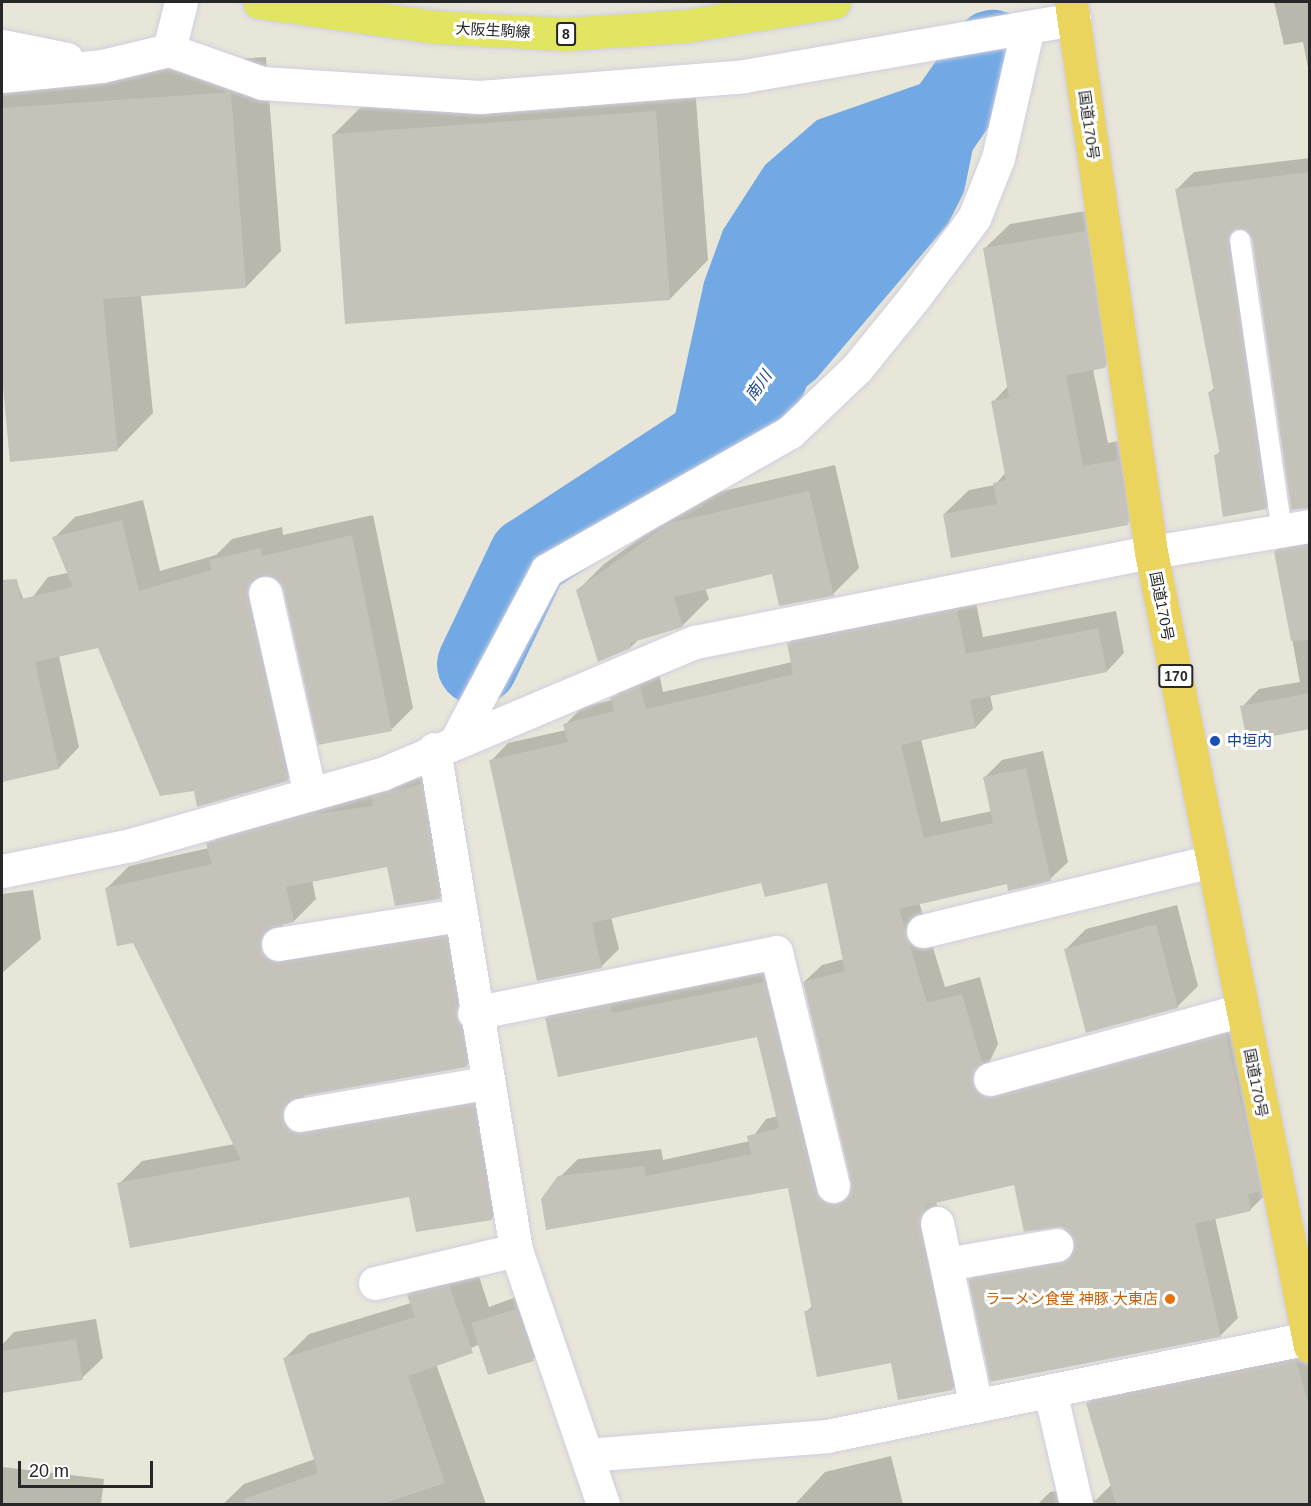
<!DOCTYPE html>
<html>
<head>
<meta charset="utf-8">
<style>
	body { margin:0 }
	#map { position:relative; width:1311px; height:1506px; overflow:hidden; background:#e8e6d9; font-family:Arial,"Noto Sans JP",sans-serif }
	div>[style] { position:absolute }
	.water>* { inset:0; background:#72a9e4 }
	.shadow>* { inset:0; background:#0003 }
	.river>* { height:81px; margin:-40.5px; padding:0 40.5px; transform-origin:40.5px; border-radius:40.5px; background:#72a9e4 }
	.building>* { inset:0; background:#c4c2b9 }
	.roads { filter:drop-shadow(0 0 2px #d0cedf) drop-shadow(0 0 2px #d0cedf) }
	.service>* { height:20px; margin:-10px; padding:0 10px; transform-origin:10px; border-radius:10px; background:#fff }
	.minor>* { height:33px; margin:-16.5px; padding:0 16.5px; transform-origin:16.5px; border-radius:16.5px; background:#fff }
	.primary>* { height:33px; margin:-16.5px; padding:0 16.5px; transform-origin:16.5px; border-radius:16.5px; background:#e2e562 }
	.trunk>* { height:33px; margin:-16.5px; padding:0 16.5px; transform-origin:16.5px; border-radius:16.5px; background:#ead45e }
	.dots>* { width:16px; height:16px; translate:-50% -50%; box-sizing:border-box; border:3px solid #fff; border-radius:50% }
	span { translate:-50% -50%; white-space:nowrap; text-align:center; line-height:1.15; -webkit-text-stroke:6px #fff; paint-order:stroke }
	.shield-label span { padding:2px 4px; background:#fff; border:2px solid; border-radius:4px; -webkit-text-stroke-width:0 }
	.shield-label { font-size:14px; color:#272727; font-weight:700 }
	.street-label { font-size:15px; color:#272727 }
	.transit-label { font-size:15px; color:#164399 }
	.left { translate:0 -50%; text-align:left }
	.food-label { font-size:15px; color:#c56008 }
	.right { translate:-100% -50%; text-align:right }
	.water-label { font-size:16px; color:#17458b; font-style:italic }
	.frame { position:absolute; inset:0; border:3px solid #272727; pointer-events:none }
	.scale { position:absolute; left:18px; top:1461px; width:135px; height:27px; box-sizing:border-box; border:3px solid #272727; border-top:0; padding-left:8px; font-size:18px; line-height:21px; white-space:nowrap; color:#272727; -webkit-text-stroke:4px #fff; paint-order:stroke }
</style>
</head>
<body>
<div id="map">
	<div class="water">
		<i style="clip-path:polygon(960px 70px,985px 89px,964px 192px,948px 224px,816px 379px,782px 406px,704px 461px,670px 438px,704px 282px,723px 230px,765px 165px,817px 120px)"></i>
	</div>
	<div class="shadow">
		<i style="clip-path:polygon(1274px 2px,1310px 2px,1310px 78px,1303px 42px,1284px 45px)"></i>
		<i style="clip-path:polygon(266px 57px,281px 251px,246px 287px,141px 295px,153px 413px,118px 449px,12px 460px,2px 361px,2px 84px,94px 69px)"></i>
		<i style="clip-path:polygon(694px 73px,708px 260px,670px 299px,333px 135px,372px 96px)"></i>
		<i style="clip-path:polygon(1310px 158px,1310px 507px,1253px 238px,1245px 228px,1283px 491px,1266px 508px,1216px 455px,1221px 450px,1210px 392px,1215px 387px,1177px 189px,1194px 172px)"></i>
		<i style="clip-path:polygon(1109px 207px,1129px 342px,1105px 367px,1093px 369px,1108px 443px,1142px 437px,1152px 500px,1127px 524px,944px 514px,969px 490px,995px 485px,1006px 472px,993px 402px,1008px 386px,985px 248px,1010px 224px)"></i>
		<i style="clip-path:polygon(835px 465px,859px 568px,833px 594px,774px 572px,705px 588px,709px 599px,683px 625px,639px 639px,631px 647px,578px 590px,604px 564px,698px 497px)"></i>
		<i style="clip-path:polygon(143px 500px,160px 571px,216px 555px,232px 539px,282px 527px,283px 535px,373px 515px,413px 708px,392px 729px,285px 588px,267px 574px,308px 758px,287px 780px,195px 789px,99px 647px,59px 656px,79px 747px,59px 768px,2px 780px,2px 588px,18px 585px,26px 606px,48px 577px,68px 573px,54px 538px,75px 517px)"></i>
		<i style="clip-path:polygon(1310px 531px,1310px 728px,1242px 707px,1259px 689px,1300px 682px,1276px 551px,1293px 534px)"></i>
		<i style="clip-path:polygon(974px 593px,983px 637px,1116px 611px,1124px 653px,1107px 671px,990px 695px,993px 709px,976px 727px,921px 739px,941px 822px,992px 811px,984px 778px,1002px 760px,1043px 751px,1068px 862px,1050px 879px,1008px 882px,919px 902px,945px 987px,980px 977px,998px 1044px,988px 1065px,1243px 1017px,1268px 1192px,1250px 1210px,1215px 1218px,1238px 1318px,1220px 1336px,970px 1280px,987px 1262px,1075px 1247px,1072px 1233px,1015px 1183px,936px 1201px,970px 1371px,953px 1388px,806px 1312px,813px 1305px,789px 1186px,560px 1177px,578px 1159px,661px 1149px,663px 1160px,750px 1141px,766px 1119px,778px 1116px,758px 1035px,547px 1018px,564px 1001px,781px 965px,845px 1187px,852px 1186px,804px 982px,822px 965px,844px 959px,828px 881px,762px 881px,611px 917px,619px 949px,601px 967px,491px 761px,508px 743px,566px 730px,565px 725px,582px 707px,612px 700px,629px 681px,658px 669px,663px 692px,792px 662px,788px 644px,806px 626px)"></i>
		<i style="clip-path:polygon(443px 762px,461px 875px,439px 898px,388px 865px,312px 880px,316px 899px,294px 921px,281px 924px,293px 939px,468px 914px,489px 1043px,466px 1066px,303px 1094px,308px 1105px,495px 1082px,514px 1196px,491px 1219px,410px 1195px,119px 1184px,142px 1161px,235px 1144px,106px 889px,129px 866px,209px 848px,231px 821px)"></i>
		<i style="clip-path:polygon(33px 890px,41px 939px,2px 973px,2px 894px)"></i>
		<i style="clip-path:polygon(1177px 905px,1198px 986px,1177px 1007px,1066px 949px,1086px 929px)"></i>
		<i style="clip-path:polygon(474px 1261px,489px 1307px,537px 1289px,554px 1339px,533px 1359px,480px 1344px,436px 1364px,486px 1504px,223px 1504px,244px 1484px,315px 1459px,285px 1358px,309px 1334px,411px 1303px,408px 1295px,433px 1271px)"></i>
		<i style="clip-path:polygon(96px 1319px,103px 1358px,82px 1378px,2px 1392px,2px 1345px,14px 1332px)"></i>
		<i style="clip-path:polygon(1310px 1342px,1310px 1504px,1038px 1504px,1050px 1492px,1078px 1487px,1083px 1497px,1096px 1500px,1112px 1484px,1088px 1403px,1109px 1382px)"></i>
		<i style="clip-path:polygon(891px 1456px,903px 1504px,795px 1504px,825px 1472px)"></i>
		<i style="clip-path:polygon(2px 1467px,104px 1479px,101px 1504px,2px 1504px)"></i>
	</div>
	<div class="river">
		<i style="left:907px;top:172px;width:149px;rotate:-55.1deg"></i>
		<i style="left:477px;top:664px;width:119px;rotate:-64.5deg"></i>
		<i style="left:528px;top:557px;width:245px;rotate:-33.2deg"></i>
		<i style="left:733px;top:423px;width:59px;rotate:-54.7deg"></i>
	</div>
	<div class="building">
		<i style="clip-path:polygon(231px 92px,246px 288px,103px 299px,118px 451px,10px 462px,2px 376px,2px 108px)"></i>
		<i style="clip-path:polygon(656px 111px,670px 300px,345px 324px,332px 134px)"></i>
		<i style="clip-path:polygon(1310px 172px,1310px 508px,1291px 510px,1252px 238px,1239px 228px,1228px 242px,1267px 509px,1223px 517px,1214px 455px,1220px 454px,1208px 392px,1214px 391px,1175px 189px)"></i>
		<i style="clip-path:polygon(1085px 231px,1105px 368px,1066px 375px,1083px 466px,1118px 460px,1128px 525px,951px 558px,943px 514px,997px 504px,993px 483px,1006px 480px,991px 401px,1009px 398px,983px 248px)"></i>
		<i style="clip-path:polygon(809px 491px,834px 596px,779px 606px,772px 574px,674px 597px,683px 627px,630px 643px,631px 648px,598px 662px,576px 590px,670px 523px)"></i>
		<i style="clip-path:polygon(122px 520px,139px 591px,211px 570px,209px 560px,261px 548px,262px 556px,352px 535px,392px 731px,318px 745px,283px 589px,278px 580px,261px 575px,252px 580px,247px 597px,288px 781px,197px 807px,194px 791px,160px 796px,98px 648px,35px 662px,59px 769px,2px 782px,2px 580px,17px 579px,21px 599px,73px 587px,52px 537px)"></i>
		<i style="clip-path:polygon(1310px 545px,1310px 640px,1291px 641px,1274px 551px)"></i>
		<i style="clip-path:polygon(957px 609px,966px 654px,1098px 628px,1107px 672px,970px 700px,976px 728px,901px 745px,924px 838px,993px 823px,983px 777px,1026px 768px,1051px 881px,1008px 891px,1007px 884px,899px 909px,927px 1003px,962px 994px,982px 1063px,972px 1083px,986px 1097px,1226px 1034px,1260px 1191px,1248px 1194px,1251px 1211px,1195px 1224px,1221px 1337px,990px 1382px,968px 1279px,1060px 1263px,1073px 1252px,1074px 1241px,1062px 1227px,1024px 1232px,1014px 1185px,926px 1205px,919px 1227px,953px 1390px,898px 1400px,891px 1363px,817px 1377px,804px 1311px,812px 1310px,788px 1188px,546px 1230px,541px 1199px,558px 1176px,644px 1166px,646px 1176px,751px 1154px,747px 1136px,779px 1128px,757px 1037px,558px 1077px,545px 1018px,610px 1005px,612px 1013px,764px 982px,815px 1190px,828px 1204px,846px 1199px,851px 1182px,803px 982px,845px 971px,827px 883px,765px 897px,761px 883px,592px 923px,602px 968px,537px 981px,489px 760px,568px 742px,563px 724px,614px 711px,610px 698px,640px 685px,646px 709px,725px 691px,793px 674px,787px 643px)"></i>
		<i style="clip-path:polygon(1310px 693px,1310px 729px,1247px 741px,1240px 706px)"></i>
		<i style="clip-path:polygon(421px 784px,440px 899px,395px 906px,387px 867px,286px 887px,294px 922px,267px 929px,260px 948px,271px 961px,281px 963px,446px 936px,467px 1067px,297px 1097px,288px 1101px,282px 1118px,286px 1127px,303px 1133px,473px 1104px,492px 1220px,416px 1232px,409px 1197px,130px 1248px,117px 1183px,241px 1160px,133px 943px,117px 946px,105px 888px,212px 864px,206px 843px,305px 815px,373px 806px,372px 796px)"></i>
		<i style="clip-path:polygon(1156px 924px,1178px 1008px,1086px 1033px,1064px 949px)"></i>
		<i style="clip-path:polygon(449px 1285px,473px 1353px,408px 1376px,445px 1483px,382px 1504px,245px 1504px,244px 1499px,318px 1473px,283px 1358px,415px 1317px,407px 1295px)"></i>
		<i style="clip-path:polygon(516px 1309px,534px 1361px,488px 1375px,471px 1323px)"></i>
		<i style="clip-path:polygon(76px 1339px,83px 1380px,2px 1393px,2px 1351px)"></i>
		<i style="clip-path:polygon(1296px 1360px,1310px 1409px,1310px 1504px,1116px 1504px,1086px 1403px)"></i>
	</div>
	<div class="roads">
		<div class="service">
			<i style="left:1240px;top:240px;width:294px;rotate:81.8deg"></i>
		</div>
		<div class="minor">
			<i style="left:2px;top:46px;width:66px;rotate:11.3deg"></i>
			<i style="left:169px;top:50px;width:49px;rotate:-76deg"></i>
			<i style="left:2px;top:76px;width:100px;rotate:-5.7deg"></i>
			<i style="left:102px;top:66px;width:69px;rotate:-13.4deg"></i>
			<i style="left:169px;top:50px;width:99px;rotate:19.5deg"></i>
			<i style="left:262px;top:83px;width:218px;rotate:3.7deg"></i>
			<i style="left:480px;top:97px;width:265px;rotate:-4.5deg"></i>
			<i style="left:744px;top:76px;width:335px;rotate:-9.8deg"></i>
			<i style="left:265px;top:593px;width:206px;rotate:77.4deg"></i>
			<i style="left:457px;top:739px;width:191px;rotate:-62deg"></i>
			<i style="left:547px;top:570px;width:279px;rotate:-29.6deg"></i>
			<i style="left:790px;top:432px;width:93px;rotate:-43.7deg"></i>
			<i style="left:857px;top:368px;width:89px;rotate:-50.9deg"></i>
			<i style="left:913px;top:299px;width:101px;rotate:-53deg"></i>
			<i style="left:974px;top:218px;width:65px;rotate:-68.2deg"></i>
			<i style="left:998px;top:158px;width:134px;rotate:-77.1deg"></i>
			<i style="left:434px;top:749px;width:508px;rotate:80.7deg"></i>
			<i style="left:516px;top:1250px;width:268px;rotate:71.1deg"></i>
			<i style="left:2px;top:871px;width:132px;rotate:-11.4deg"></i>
			<i style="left:131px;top:845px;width:261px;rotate:-15.8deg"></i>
			<i style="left:382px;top:774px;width:340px;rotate:-22.9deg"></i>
			<i style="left:695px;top:642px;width:465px;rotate:-11.2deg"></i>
			<i style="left:1151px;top:552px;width:161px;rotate:-9.3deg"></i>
			<i style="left:923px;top:931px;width:298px;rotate:-13.6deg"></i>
			<i style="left:278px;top:944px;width:183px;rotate:-9.1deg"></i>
			<i style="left:474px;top:1013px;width:308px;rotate:-11.4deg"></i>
			<i style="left:776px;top:952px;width:241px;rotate:76.3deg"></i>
			<i style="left:990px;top:1079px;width:261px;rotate:-15.3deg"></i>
			<i style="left:300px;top:1115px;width:188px;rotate:-9.8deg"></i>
			<i style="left:937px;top:1223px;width:187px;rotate:78deg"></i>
			<i style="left:946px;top:1264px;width:112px;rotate:-9.8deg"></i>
			<i style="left:375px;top:1283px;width:145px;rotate:-13.2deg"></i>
			<i style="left:1050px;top:1391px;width:116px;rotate:77deg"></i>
			<i style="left:587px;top:1455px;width:241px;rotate:-4.5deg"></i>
			<i style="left:827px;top:1436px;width:493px;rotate:-11.5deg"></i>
		</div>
		<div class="primary">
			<i style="left:259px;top:2px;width:178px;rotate:8.1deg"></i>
			<i style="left:435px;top:27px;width:130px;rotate:3.1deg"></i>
			<i style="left:565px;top:34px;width:121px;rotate:-3.8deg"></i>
			<i style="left:686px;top:26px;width:150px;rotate:-9.2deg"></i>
		</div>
		<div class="trunk">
			<i style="left:1071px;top:2px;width:556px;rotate:81.72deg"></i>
			<i style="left:1151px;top:552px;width:810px;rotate:78.68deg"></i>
		</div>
	</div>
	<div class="dots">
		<i style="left:1215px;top:741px;background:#1a4fb4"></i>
		<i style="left:1170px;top:1299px;background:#e8710a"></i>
	</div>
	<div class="shield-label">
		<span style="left:566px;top:34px">8</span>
		<span style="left:1176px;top:676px">170</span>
	</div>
	<div class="street-label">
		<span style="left:493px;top:30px;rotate:3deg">大阪生駒線</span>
		<span style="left:1089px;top:125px;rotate:82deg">国道170号</span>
		<span style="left:1162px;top:606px;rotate:79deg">国道170号</span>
		<span style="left:1256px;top:1083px;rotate:79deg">国道170号</span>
	</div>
	<div class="transit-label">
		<span class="left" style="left:1227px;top:741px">中垣内</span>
	</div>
	<div class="food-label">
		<span class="right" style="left:1158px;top:1299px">ラーメン食堂 神豚 大東店</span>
	</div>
	<div class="water-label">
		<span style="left:759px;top:386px;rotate:-55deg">南川</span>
	</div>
	<div class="frame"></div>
	<div class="scale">20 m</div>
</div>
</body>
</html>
